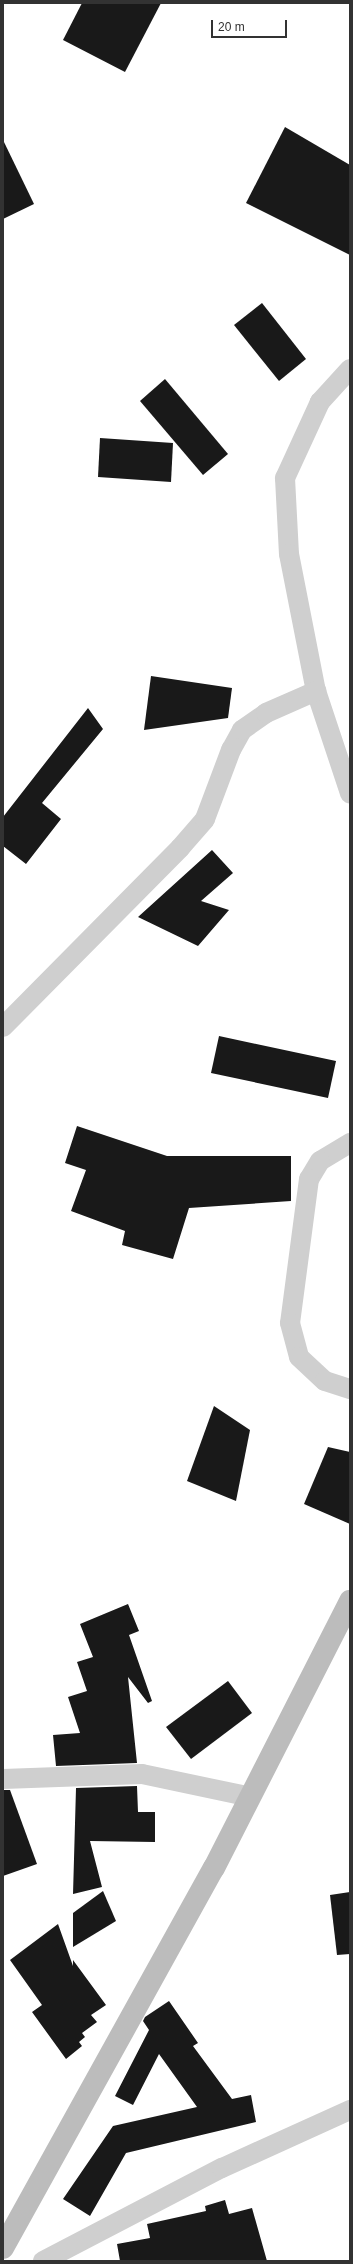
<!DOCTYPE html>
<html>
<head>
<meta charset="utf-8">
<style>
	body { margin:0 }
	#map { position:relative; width:353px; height:2264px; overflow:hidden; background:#fff; font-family:Helvetica,sans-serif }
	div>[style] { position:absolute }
	.building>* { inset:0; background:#191919 }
	.street>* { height:20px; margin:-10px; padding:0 10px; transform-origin:10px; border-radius:10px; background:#cfcfcf }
	.secondary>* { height:22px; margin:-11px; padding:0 11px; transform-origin:11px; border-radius:11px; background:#bcbcbc }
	span { translate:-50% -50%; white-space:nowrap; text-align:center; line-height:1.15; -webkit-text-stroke:4px #fff; paint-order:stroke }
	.frame { position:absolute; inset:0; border:4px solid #323232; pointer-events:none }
	.scale { position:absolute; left:211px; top:20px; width:76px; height:18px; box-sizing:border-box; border:2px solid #323232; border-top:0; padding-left:5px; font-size:12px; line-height:14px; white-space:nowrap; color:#323232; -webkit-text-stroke:3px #fff; paint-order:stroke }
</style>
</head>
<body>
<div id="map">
	<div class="building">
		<i style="clip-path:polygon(82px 3px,161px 3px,125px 72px,63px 40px)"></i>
		<i style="clip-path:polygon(285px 127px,350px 165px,350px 255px,246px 203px)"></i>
		<i style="clip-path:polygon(3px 140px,34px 204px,3px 219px)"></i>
		<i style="clip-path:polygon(262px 303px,306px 359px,279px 381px,234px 325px)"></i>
		<i style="clip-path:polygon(165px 379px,228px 454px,203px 475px,140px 401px)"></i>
		<i style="clip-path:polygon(100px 438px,173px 443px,171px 482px,98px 477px)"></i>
		<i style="clip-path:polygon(151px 676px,232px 688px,228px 718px,144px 730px)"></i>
		<i style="clip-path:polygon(88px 708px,103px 729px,42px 803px,61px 819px,26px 864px,3px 846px,3px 817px)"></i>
		<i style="clip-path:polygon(212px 850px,233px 873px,201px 901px,229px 910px,198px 946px,138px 917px)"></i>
		<i style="clip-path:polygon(219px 1036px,336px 1061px,328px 1098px,211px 1073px)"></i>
		<i style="clip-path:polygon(77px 1126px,167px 1156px,291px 1156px,291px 1201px,189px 1208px,173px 1259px,122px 1245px,125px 1231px,71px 1211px,86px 1170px,65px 1163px)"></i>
		<i style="clip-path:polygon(214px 1406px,250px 1430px,236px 1501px,187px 1481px)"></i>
		<i style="clip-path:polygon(328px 1447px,350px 1452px,350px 1524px,304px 1504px)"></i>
		<i style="clip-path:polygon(128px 1604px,139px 1631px,129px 1635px,152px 1701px,148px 1703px,128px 1677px,137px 1763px,56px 1766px,53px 1735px,80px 1733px,68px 1697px,87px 1691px,77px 1662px,93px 1657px,80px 1624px)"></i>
		<i style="clip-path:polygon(228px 1681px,252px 1713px,191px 1759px,166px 1727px)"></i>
		<i style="clip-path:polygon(137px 1786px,138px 1812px,155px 1812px,155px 1842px,90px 1841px,102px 1887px,73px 1894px,76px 1788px)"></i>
		<i style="clip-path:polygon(3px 1790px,10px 1790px,37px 1864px,3px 1876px)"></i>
		<i style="clip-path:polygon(103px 1891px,116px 1921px,73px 1947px,73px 1913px)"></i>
		<i style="clip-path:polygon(350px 1892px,350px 1954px,337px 1955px,330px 1895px)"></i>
		<i style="clip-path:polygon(58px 1924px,73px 1966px,73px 1960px,106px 2005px,91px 2015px,97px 2022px,82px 2033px,85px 2037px,79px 2042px,82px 2046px,66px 2059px,32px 2012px,42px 2005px,10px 1960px)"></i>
		<i style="clip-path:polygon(169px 2001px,198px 2043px,193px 2046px,232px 2099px,251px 2095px,256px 2122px,126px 2153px,90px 2216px,63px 2199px,113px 2126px,197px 2107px,159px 2054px,133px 2105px,115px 2096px,149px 2030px,143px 2021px,145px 2017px)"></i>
		<i style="clip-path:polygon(225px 2200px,229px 2214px,252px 2208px,267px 2261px,120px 2261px,117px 2244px,150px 2238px,147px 2224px,206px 2211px,205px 2206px)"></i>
	</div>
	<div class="street">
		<i style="left:350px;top:369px;width:45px;rotate:132.3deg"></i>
		<i style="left:320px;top:402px;width:84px;rotate:114.7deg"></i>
		<i style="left:285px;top:478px;width:76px;rotate:87deg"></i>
		<i style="left:289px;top:554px;width:140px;rotate:78.9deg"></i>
		<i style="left:316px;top:691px;width:108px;rotate:71.6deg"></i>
		<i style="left:3px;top:1027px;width:252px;rotate:-45.3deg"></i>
		<i style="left:180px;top:848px;width:38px;rotate:-49deg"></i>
		<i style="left:205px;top:819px;width:74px;rotate:-69.4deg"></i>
		<i style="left:231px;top:750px;width:23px;rotate:-61deg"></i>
		<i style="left:242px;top:730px;width:29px;rotate:-35deg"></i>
		<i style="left:266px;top:713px;width:55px;rotate:-23.7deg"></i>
		<i style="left:350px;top:1143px;width:35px;rotate:149deg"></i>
		<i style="left:320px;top:1161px;width:21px;rotate:121deg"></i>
		<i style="left:309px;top:1179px;width:145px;rotate:97.5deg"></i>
		<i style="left:290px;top:1323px;width:35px;rotate:75deg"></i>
		<i style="left:299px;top:1357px;width:35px;rotate:43deg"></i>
		<i style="left:325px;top:1381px;width:26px;rotate:18deg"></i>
		<i style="left:3px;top:1779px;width:139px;rotate:-2.1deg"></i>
		<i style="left:142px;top:1774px;width:111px;rotate:11.9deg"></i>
		<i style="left:43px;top:2261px;width:202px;rotate:-27.5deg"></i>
		<i style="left:222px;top:2168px;width:141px;rotate:-24.4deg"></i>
	</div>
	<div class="secondary">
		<i style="left:3px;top:2248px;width:435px;rotate:-61deg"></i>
		<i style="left:214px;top:1868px;width:300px;rotate:-63deg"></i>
	</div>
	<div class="frame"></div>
	<div class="scale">20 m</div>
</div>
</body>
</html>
